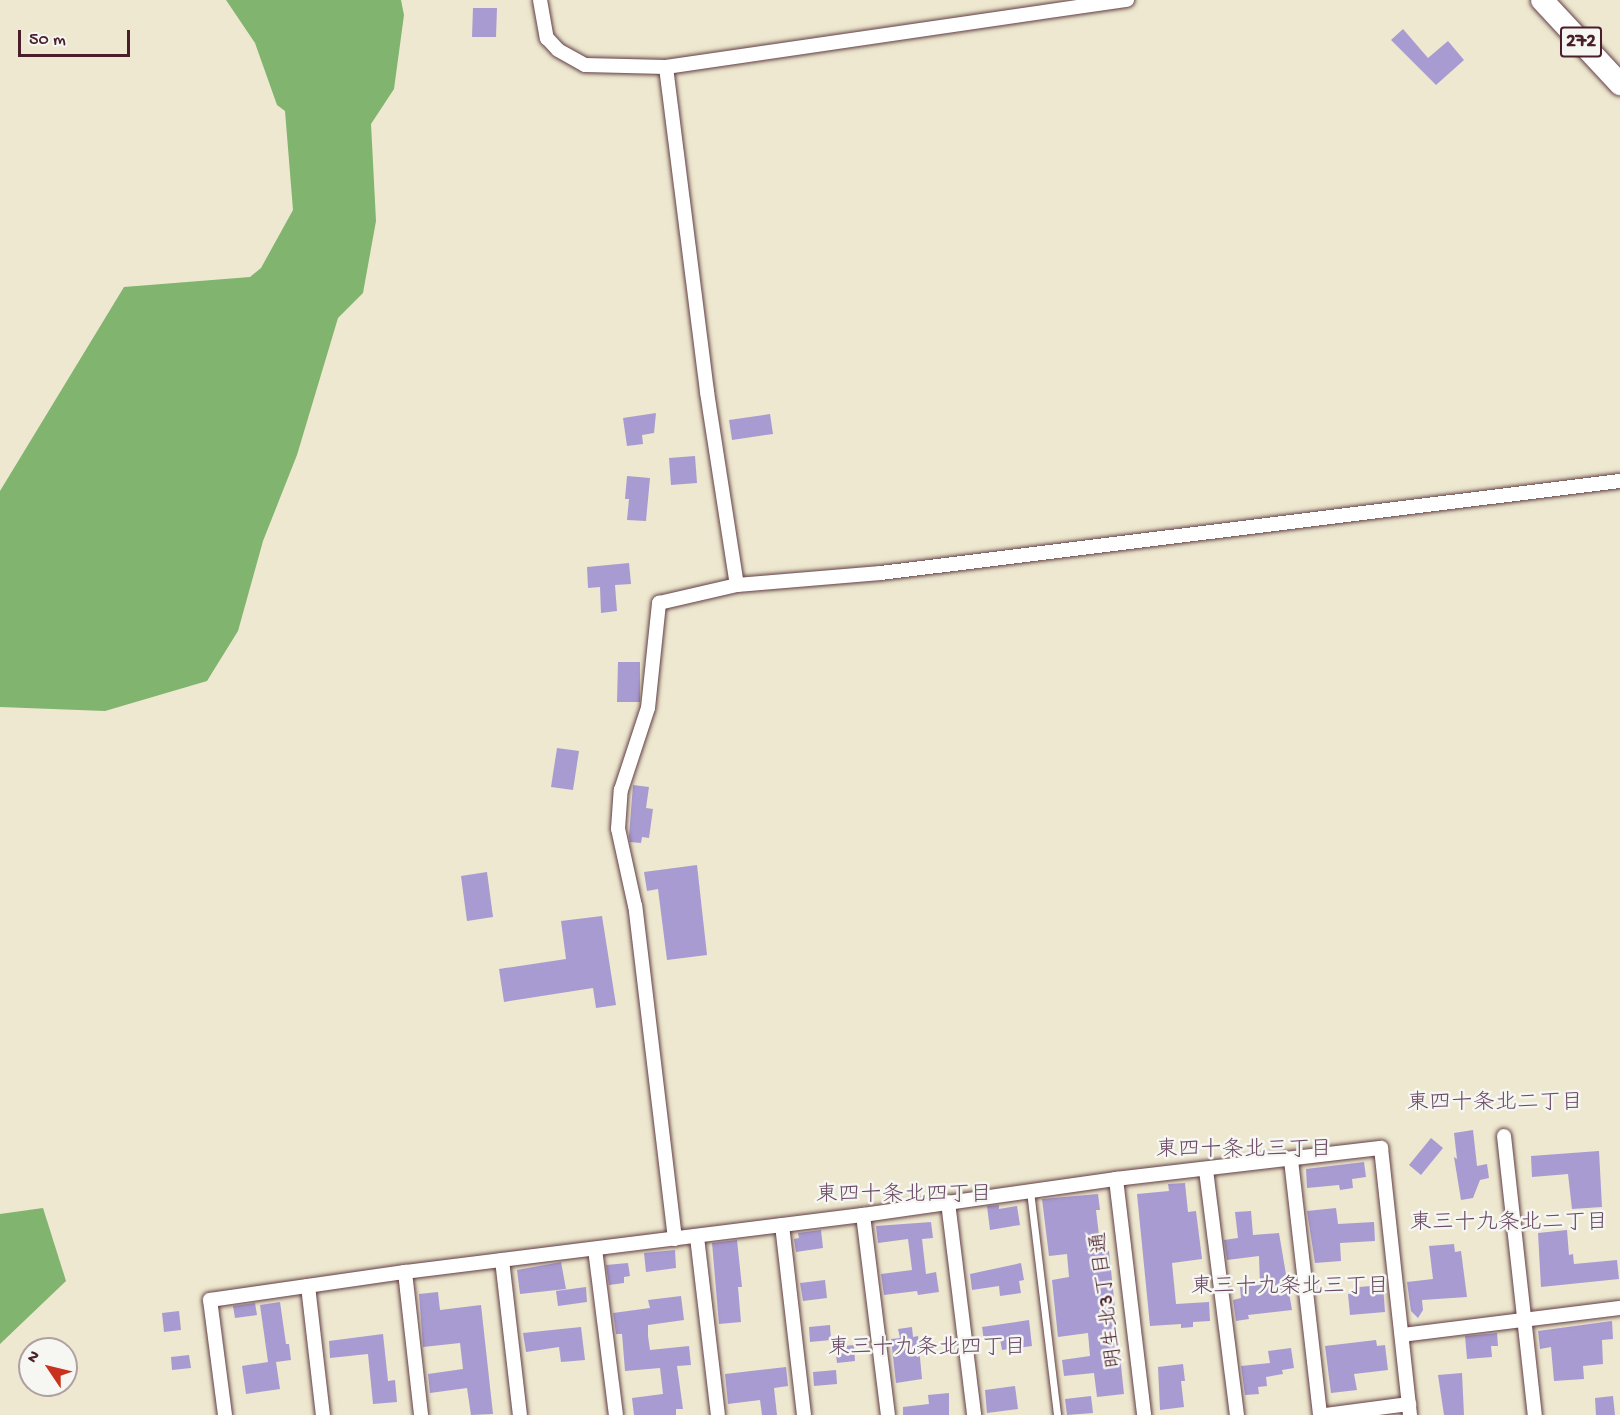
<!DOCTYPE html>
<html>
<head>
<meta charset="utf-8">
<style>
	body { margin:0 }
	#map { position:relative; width:1620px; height:1415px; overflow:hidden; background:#ede8cf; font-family:"Gochi Hand","Klee One",sans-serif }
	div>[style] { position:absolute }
	.forest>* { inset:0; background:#80b46f }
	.building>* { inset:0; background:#a89bd1 }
	.roads { filter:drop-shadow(0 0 2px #623d44) drop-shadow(0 0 2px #623d44) }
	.service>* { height:7px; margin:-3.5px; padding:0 3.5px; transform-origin:3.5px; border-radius:3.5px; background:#fff }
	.minor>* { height:14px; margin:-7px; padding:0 7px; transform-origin:7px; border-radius:7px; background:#fff }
	.trunk>* { height:22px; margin:-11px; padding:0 11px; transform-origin:11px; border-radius:11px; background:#fff }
	span { translate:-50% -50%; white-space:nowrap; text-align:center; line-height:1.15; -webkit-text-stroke:5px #f6f6f2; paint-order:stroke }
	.shield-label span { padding:2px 4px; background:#f6f6f2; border:2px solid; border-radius:4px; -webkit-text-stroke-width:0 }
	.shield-label { font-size:20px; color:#4a1f2b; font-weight:700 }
	.street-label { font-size:21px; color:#4a1f2b }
	.neighbourhood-label { font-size:22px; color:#6b4a65 }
	.north { position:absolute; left:18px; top:1337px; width:60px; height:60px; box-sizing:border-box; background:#f6f6f2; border:2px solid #b1a0a2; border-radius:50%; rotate:305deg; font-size:16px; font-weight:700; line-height:24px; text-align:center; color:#4a1f2b }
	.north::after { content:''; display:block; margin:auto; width:21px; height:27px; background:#c8321e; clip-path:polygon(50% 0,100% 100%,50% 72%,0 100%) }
	.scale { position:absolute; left:18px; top:30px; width:112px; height:27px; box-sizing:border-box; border:3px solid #4a1f2b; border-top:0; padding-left:8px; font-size:18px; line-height:21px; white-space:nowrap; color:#4a1f2b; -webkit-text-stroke:4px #f6f6f2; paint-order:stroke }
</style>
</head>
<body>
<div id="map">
	<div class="forest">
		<i style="clip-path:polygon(226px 0,401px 0,404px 15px,394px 89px,371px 124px,376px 221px,363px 293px,338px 318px,297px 455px,263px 541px,238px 631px,207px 681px,105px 711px,0 707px,0 491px,124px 287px,250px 277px,261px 268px,293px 210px,285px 111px,277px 105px,255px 43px)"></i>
		<i style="clip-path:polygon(43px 1208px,66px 1281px,0 1344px,0 1214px)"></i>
	</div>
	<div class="building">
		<i style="clip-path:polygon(473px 8px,497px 8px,496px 37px,472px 37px)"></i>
		<i style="clip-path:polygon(1403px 29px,1428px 58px,1448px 41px,1464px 60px,1436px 85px,1391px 40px)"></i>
		<i style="clip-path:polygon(656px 413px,654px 433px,642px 435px,643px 444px,627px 446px,623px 418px)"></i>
		<i style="clip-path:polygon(770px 414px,773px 434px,732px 440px,729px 420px)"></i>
		<i style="clip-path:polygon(695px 456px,697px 483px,671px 485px,669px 458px)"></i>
		<i style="clip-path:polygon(627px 476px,650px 478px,646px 521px,627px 520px,629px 499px,625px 499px)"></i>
		<i style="clip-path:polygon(629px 563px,631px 584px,615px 585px,617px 611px,601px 613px,600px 587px,588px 588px,587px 567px)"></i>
		<i style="clip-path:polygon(618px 662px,640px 662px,640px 702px,617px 702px)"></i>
		<i style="clip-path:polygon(557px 748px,579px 751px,573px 790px,551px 787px)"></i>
		<i style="clip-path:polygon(633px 785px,649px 787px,646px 808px,653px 809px,649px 838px,642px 837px,641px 843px,630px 842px,629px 836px)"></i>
		<i style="clip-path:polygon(697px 865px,707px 955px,667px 960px,658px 889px,647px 891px,644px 872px)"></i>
		<i style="clip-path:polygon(487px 872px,493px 917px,467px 921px,461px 876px)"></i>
		<i style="clip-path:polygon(602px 916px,616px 1005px,596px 1008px,593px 988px,504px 1002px,499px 969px,566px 959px,561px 921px)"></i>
		<i style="clip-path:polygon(1473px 1130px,1477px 1166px,1487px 1164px,1489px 1178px,1480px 1180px,1473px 1198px,1461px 1200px,1454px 1157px,1457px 1159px,1454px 1133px)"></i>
		<i style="clip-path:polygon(1431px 1138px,1443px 1148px,1421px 1175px,1409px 1165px)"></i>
		<i style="clip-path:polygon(1599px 1151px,1602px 1207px,1572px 1209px,1568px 1174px,1532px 1177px,1531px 1156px)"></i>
		<i style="clip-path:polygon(1364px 1162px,1366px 1177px,1352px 1179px,1353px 1188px,1340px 1190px,1339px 1185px,1307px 1188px,1306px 1169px)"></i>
		<i style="clip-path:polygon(1185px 1183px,1188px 1212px,1196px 1211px,1202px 1259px,1172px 1263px,1176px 1304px,1209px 1302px,1210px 1321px,1193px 1322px,1193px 1327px,1181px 1328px,1181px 1324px,1150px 1326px,1137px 1194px,1169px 1191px,1168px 1184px)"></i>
		<i style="clip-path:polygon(1098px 1194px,1100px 1210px,1096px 1210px,1101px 1252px,1109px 1251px,1124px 1394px,1097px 1397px,1094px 1373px,1064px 1376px,1062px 1360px,1090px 1356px,1088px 1333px,1058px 1337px,1052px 1280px,1069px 1277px,1067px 1254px,1049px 1256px,1042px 1199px)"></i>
		<i style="clip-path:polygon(999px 1205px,999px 1209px,1017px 1206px,1020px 1225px,990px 1230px,987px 1206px)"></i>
		<i style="clip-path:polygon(1336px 1208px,1338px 1224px,1374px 1222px,1375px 1241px,1340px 1243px,1341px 1261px,1315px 1263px,1307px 1211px)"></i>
		<i style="clip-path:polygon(1251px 1211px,1253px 1235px,1279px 1233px,1292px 1310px,1248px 1315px,1249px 1319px,1236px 1321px,1233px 1300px,1241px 1298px,1240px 1287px,1260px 1285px,1259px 1256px,1227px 1260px,1224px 1240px,1238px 1238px,1235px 1212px)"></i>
		<i style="clip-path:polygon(931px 1222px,933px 1238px,922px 1239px,926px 1274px,936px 1272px,939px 1292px,918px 1295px,917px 1291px,884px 1295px,881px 1274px,912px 1270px,908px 1239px,878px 1243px,876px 1226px)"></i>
		<i style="clip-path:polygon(821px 1230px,823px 1248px,796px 1252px,794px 1239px,799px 1238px,798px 1233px)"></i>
		<i style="clip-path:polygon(1567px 1230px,1569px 1255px,1573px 1254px,1574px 1264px,1617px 1260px,1619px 1279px,1541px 1287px,1538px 1233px)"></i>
		<i style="clip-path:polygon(737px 1240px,742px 1287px,738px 1287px,741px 1322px,719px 1324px,712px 1243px)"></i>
		<i style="clip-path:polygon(1454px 1244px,1455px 1252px,1461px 1251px,1467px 1297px,1422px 1300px,1423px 1310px,1418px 1318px,1411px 1311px,1407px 1282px,1433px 1279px,1429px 1246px)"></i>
		<i style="clip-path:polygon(675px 1250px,676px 1268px,646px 1272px,644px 1253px)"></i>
		<i style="clip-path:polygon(561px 1262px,566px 1289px,520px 1294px,517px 1270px)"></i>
		<i style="clip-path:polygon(628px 1263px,630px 1276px,624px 1277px,624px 1283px,609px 1285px,606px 1265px)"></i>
		<i style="clip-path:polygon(1021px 1263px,1024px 1280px,1019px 1281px,1021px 1293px,1000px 1296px,999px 1286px,972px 1290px,970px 1274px)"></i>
		<i style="clip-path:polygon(825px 1280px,827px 1298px,803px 1301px,800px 1283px)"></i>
		<i style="clip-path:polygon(1383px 1285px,1385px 1312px,1350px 1315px,1348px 1294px,1359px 1293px,1359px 1287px)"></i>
		<i style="clip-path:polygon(586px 1287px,587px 1302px,558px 1306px,556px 1291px)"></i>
		<i style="clip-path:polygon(438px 1292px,440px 1310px,481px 1305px,493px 1414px,471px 1415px,467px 1388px,430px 1393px,428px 1374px,463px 1369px,460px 1343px,423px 1347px,419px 1294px)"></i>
		<i style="clip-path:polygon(681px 1296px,684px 1320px,648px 1325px,648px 1336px,650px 1350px,689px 1346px,691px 1365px,677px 1366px,683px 1409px,676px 1409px,676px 1415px,634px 1415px,632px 1398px,663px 1394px,660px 1368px,625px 1371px,622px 1334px,616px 1334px,613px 1313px,650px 1308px,648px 1300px)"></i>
		<i style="clip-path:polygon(280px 1302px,286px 1344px,289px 1344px,291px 1360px,276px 1362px,280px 1389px,246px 1394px,242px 1366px,268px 1362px,260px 1305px)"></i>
		<i style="clip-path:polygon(255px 1303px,257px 1315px,235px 1318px,233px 1306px)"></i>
		<i style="clip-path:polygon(179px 1311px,181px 1330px,164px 1332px,162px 1313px)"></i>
		<i style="clip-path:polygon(1029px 1320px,1032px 1346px,1002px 1350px,1000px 1339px,984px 1341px,982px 1327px)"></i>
		<i style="clip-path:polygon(1612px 1321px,1613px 1339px,1602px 1340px,1603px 1364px,1583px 1366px,1584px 1379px,1554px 1381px,1551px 1347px,1540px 1349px,1538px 1331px)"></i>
		<i style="clip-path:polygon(830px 1325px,831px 1340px,810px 1342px,809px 1327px)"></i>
		<i style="clip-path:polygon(581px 1327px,585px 1360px,561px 1362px,559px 1347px,526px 1352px,523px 1333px)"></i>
		<i style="clip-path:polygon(912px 1327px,913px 1337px,918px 1336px,922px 1379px,896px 1383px,891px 1339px,900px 1338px,898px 1329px)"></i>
		<i style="clip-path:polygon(1497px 1333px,1498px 1346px,1491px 1346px,1492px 1357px,1467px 1359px,1465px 1336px)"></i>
		<i style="clip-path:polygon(383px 1334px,388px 1381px,395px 1380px,397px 1402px,373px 1404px,368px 1354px,330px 1358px,329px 1341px)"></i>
		<i style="clip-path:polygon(1376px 1340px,1377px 1346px,1385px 1345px,1388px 1370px,1354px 1374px,1357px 1390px,1331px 1393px,1325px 1346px)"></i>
		<i style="clip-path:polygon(854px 1345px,855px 1361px,837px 1363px,835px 1347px)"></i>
		<i style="clip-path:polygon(1291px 1348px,1294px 1368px,1282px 1370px,1283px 1374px,1266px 1377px,1267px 1386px,1258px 1387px,1259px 1394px,1245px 1395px,1241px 1366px,1270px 1363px,1268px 1351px)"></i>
		<i style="clip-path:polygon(189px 1355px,191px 1368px,172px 1370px,171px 1357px)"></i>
		<i style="clip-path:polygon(1183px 1364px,1185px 1381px,1181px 1381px,1184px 1407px,1160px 1410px,1158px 1367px)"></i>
		<i style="clip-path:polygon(786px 1367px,788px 1386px,774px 1388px,777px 1415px,762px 1415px,760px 1400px,728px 1404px,725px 1374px)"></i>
		<i style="clip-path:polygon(836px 1370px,837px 1384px,814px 1386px,813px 1372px)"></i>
		<i style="clip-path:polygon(1462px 1373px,1464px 1415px,1444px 1415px,1438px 1375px)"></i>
		<i style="clip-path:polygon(1015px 1386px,1018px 1409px,987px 1413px,985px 1390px)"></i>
		<i style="clip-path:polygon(949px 1393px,949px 1415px,903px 1415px,903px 1407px,929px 1404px,928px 1395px)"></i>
		<i style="clip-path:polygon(1091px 1396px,1093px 1413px,1067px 1415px,1065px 1399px)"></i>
		<i style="clip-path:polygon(1613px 1396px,1615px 1415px,1596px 1415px,1595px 1398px)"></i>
	</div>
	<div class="roads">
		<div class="service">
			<i style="left:1030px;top:1191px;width:226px;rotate:83.1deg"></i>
		</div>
		<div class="minor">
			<i style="left:540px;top:0;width:39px;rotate:80deg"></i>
			<i style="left:547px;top:38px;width:16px;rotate:47deg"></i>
			<i style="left:558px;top:50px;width:31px;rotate:29deg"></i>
			<i style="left:585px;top:65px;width:81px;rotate:1.4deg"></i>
			<i style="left:666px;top:67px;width:466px;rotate:-8.3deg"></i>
			<i style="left:666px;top:67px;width:328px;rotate:82.8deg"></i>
			<i style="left:707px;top:392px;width:195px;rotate:81.2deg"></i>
			<i style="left:1504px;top:1136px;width:281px;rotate:83.7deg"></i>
			<i style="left:1291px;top:1160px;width:257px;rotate:83.5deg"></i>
			<i style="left:1206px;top:1170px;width:247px;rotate:82.8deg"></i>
			<i style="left:1116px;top:1179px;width:238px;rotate:83.2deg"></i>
			<i style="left:948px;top:1202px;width:215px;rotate:83deg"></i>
			<i style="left:863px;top:1215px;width:202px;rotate:82.9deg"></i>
			<i style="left:782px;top:1225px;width:191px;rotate:83.4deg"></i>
			<i style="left:697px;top:1237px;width:179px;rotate:83.3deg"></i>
			<i style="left:675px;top:1239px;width:335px;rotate:-96.8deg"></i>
			<i style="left:635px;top:906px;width:79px;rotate:-102.4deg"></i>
			<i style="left:618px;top:829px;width:39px;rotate:-86deg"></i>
			<i style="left:621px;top:790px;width:86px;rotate:-71.8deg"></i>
			<i style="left:648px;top:708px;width:106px;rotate:-84deg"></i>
			<i style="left:659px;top:603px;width:80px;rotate:-13deg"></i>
			<i style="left:737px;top:585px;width:144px;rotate:-4.8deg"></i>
			<i style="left:881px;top:573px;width:745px;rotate:-7.1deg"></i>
			<i style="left:595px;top:1249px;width:167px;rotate:82.8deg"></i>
			<i style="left:502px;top:1260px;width:156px;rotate:83.4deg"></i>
			<i style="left:405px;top:1272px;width:144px;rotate:83.6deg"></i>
			<i style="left:308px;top:1286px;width:130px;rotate:83.4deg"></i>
			<i style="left:1402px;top:1335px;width:220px;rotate:-7.1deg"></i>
			<i style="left:225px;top:1415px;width:116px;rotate:-97.4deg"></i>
			<i style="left:210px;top:1300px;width:197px;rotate:-8.2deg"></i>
			<i style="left:405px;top:1272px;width:462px;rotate:-7.1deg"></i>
			<i style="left:863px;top:1215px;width:256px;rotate:-8.1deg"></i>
			<i style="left:1116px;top:1179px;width:267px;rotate:-6.7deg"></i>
			<i style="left:1381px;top:1148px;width:269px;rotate:83.8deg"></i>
			<i style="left:1325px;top:1415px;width:85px;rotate:-7.5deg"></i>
		</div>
		<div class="trunk">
			<i style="left:1542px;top:0;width:115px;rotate:47.1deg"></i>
		</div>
	</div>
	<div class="shield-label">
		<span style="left:1581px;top:42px">272</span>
	</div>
	<div class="street-label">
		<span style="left:1109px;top:1300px;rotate:-97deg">明生北3丁目通</span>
	</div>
	<div class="neighbourhood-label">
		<span style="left:1495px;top:1105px">東四十条北二丁目</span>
		<span style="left:1244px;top:1152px">東四十条北三丁目</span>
		<span style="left:904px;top:1197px">東四十条北四丁目</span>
		<span style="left:1509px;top:1225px">東三十九条北二丁目</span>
		<span style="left:1290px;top:1289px">東三十九条北三丁目</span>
		<span style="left:927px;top:1350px">東三十九条北四丁目</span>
	</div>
	<div class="north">N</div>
	<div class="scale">50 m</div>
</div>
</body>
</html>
